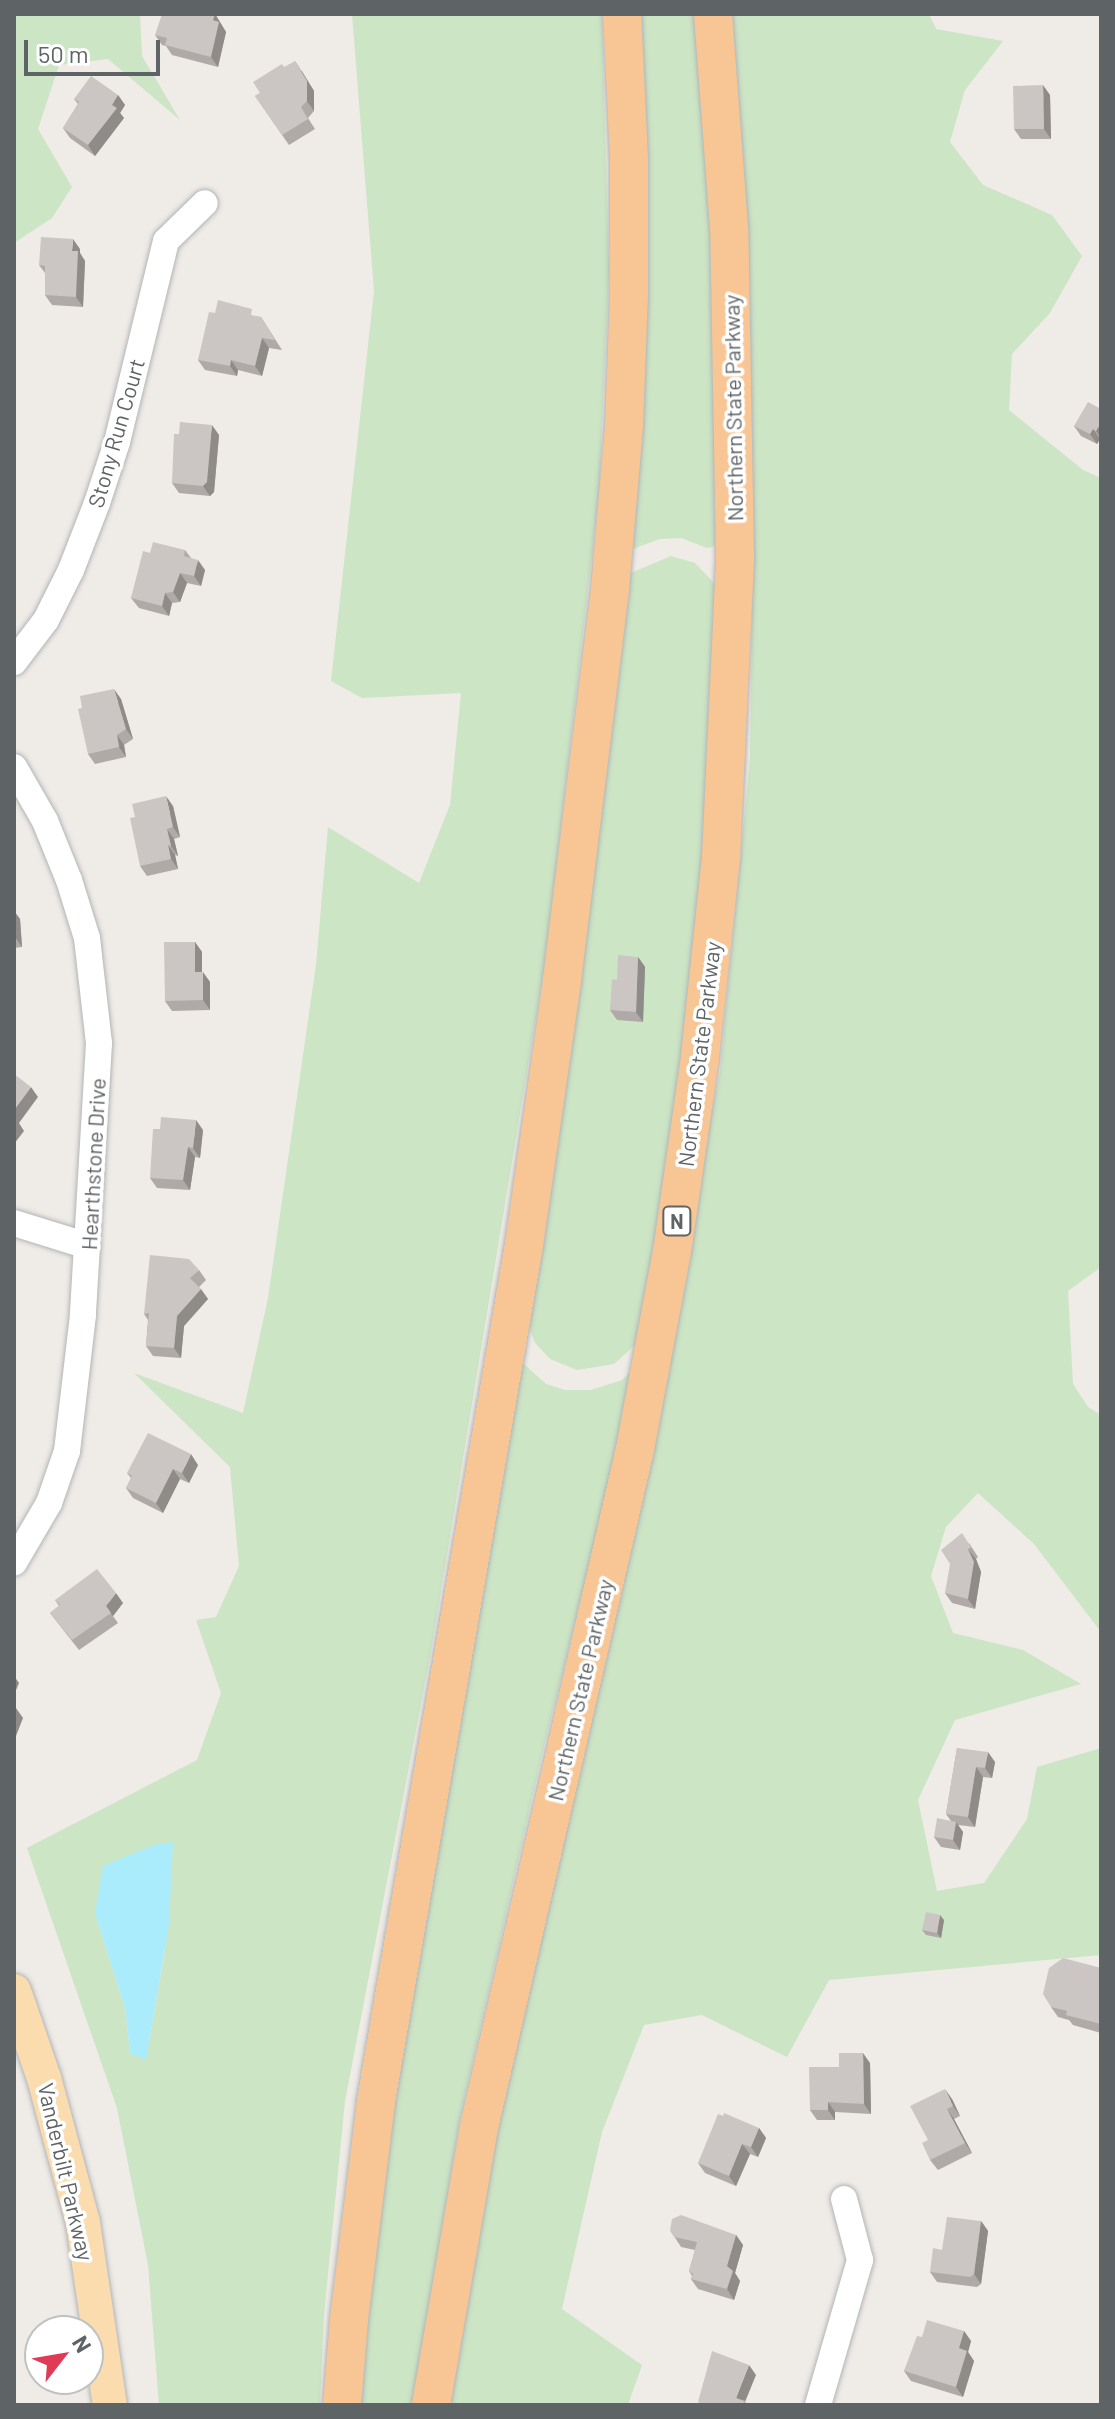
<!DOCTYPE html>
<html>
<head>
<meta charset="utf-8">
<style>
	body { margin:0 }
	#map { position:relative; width:1115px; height:2419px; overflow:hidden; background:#efebe6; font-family:Barlow,sans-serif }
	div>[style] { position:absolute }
	.green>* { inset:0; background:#cce5c4 }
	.water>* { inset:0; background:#aaecfb }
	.roads { filter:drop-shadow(0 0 2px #b1b5b8) drop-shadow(0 0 2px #b1b5b8) }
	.minor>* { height:26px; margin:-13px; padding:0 13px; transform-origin:13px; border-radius:13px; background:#fff }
	.major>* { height:34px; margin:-17px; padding:0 17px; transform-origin:17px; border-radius:17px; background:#fbdcaf }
	.highway>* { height:38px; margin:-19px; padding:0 19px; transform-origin:19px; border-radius:19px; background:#f8c694 }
	.wall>* { inset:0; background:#afaaa8 }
	.shaded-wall>* { inset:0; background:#8e8b88 }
	.building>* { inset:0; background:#cbc6c3 }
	span { translate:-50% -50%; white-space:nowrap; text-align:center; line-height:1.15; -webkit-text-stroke:7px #fff; paint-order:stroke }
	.shield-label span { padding:2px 6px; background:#fff; border:2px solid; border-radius:6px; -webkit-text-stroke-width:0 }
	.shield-label { font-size:20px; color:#5e6366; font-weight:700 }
	.street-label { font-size:22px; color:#5e6366 }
	.frame { position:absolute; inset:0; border:16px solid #5e6366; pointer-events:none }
	.north { position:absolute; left:24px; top:2315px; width:80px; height:80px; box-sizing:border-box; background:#fff; border:2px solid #bfc1c2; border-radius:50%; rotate:59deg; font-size:22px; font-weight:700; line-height:32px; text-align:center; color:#5e6366 }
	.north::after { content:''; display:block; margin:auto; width:28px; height:36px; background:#e13a57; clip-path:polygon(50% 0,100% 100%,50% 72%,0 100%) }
	.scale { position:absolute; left:24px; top:40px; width:136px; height:36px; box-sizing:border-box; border:4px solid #5e6366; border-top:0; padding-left:10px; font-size:24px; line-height:28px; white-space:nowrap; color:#5e6366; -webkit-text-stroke:6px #fff; paint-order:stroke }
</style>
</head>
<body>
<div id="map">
	<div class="green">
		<i style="clip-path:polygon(14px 14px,140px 14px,142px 56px,180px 120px,108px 59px,59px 65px,38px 129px,72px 187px,52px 218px,14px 243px)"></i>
		<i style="clip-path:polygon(evenodd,352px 14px,602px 14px,609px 271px,599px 493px,546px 956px,431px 1652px,345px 2101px,324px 2315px,320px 2405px,159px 2405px,148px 2265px,117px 2108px,27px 1848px,197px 1760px,221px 1693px,196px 1620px,216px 1617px,239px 1566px,230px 1467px,134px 1373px,243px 1413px,268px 1298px,316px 965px,328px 827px,419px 883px,450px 805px,461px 693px,362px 698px,331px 681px,374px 291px,352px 14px,173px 1842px,165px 1950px,146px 2059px,130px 2053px,125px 2008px,95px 1913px,173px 1842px)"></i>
		<i style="clip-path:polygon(631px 14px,700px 14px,713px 167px,720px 463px,715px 546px,707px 548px,681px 538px,660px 539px,624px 552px)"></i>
		<i style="clip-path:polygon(730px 14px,929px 14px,936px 29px,1003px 41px,965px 90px,950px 142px,983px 185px,1052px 215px,1082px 256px,1050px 313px,1012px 354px,1009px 410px,1083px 470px,1101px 478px,1101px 1267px,1068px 1291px,1073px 1384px,1088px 1407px,1101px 1415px,1101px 1632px,1034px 1544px,978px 1493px,946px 1527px,931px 1576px,953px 1633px,1023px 1650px,1081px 1684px,955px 1720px,918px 1800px,937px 1891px,984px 1883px,1027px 1819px,1037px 1767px,1101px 1748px,1101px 1955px,829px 1980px,787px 2057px,702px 2015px,644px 2025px,602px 2132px,562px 2309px,642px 2365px,628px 2405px,443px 2405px,500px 2080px,583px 1762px,720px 1072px,750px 758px,753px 541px)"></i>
		<i style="clip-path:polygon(671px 556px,695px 563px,713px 582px,719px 602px,695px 1001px,644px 1321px,635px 1345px,614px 1364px,577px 1370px,550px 1359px,535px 1343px,525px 1316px,622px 585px,631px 573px)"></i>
		<i style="clip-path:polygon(524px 1364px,546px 1384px,565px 1390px,591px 1390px,622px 1380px,636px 1366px,637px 1373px,542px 1755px,460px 2118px,413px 2405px,354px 2405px,362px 2288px,518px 1365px)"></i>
	</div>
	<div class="water">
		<i style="clip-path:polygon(173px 1842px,169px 1925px,146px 2060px,130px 2053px,125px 2008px,95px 1913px,103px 1866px,153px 1845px)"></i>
	</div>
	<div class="roads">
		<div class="minor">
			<i style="left:14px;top:662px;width:53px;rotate:-52.7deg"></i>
			<i style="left:46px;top:620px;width:56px;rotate:-63.4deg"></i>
			<i style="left:71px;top:570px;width:72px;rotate:-68.8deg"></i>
			<i style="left:97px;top:503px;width:64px;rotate:-71.8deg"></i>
			<i style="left:117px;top:442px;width:207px;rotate:-76.3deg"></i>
			<i style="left:166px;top:241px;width:54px;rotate:-44.3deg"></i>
			<i style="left:14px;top:767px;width:62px;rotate:60.1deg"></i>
			<i style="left:45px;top:821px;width:64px;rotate:67.9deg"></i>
			<i style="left:69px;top:880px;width:61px;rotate:72.8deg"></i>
			<i style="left:87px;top:938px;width:106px;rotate:83.5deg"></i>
			<i style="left:99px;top:1043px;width:272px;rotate:93.4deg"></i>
			<i style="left:83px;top:1315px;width:137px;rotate:96.7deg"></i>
			<i style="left:67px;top:1451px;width:55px;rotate:109.1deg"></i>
			<i style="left:49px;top:1503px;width:69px;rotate:120.3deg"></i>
			<i style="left:14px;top:1223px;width:77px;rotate:17.3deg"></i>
			<i style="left:818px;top:2405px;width:151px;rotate:-73.8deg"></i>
			<i style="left:860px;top:2260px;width:63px;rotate:-104.7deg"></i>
		</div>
		<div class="major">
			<i style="left:14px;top:1991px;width:92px;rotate:71deg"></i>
			<i style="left:44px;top:2078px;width:150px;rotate:74.9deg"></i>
			<i style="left:83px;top:2223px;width:184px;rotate:81.6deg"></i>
		</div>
		<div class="highway">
			<i style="left:342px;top:2405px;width:86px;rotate:-85.3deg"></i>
			<i style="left:349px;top:2319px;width:220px;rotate:-82.9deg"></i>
			<i style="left:376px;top:2101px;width:869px;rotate:-80.19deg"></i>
			<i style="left:524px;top:1245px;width:268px;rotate:-81.8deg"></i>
			<i style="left:562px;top:980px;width:394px;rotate:-83deg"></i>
			<i style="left:610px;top:589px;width:165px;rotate:-85.1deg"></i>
			<i style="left:624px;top:425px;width:132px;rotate:-87.8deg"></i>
			<i style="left:629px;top:293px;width:133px;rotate:-90deg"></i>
			<i style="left:629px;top:160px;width:146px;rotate:-92.7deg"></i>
			<i style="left:431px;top:2405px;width:282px;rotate:-80.2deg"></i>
			<i style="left:479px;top:2127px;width:696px;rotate:-77.04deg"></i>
			<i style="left:635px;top:1449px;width:200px;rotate:-79.4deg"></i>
			<i style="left:672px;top:1252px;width:197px;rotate:-81.8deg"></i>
			<i style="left:700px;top:1057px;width:201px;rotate:-84deg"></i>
			<i style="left:721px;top:857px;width:299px;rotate:-87.3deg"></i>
			<i style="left:735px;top:558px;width:331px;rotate:-91deg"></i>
			<i style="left:729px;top:227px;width:214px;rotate:-94.3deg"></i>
		</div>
	</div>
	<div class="wall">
		<i style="clip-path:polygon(215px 14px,226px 32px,218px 67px,172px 55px,166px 46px,162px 45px,155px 35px)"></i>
		<i style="clip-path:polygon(284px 67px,302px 71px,314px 91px,314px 111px,308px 118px,315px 129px,289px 145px,255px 96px,260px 93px)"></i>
		<i style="clip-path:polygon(118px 95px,125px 105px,120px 113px,124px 118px,95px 156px,70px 138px,63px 128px,78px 104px,74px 99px)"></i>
		<i style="clip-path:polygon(1050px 95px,1051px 139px,1021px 139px,1014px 129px)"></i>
		<i style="clip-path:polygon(80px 249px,80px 253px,85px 261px,83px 307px,52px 305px,45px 295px,45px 273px,39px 265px)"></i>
		<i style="clip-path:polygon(215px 313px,261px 317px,282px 350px,269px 348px,262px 376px,238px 370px,237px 376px,205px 370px,198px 360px)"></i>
		<i style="clip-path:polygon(1101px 409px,1101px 440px,1100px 439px,1097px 444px,1081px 436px,1074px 426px)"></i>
		<i style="clip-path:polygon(179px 434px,219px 435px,214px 492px,210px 496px,179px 493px,172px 483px)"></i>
		<i style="clip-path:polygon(185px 550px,191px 558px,205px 570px,201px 586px,187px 583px,180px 602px,172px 603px,169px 616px,139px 608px,131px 598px,150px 553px)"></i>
		<i style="clip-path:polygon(121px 699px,133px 739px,124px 745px,126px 757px,95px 764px,88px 754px)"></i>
		<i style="clip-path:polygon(173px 806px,180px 837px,174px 839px,178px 856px,175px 855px,178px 869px,147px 876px,140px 866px)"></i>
		<i style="clip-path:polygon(14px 911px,20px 919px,22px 947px,14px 948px)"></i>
		<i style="clip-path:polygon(195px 942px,202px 952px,202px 972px,210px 982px,210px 1010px,172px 1011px,165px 1001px)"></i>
		<i style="clip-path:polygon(638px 957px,645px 967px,643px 1022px,617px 1020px,610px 1010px,617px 980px)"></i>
		<i style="clip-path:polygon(203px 1130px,200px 1158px,195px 1157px,190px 1190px,157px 1188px,150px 1178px)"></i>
		<i style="clip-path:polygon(199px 1270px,206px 1280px,199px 1287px,208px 1299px,184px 1326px,181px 1358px,153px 1356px,146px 1346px,148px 1320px,144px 1314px)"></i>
		<i style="clip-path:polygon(198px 1465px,189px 1483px,180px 1479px,163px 1513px,133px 1498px,126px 1488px,131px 1478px,127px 1473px)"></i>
		<i style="clip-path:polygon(969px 1543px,978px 1557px,976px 1559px,981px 1572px,975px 1609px,952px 1603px,945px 1593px)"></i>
		<i style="clip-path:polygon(55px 1600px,123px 1603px,113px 1616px,118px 1623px,79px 1650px,50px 1613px,59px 1606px)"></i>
		<i style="clip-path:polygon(957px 1748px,995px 1762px,992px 1778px,983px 1777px,975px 1827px,958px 1825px,963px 1832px,960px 1850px,941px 1847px,934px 1837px,951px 1821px,946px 1814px)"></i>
		<i style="clip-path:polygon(944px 1920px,941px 1938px,926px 1935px,922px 1930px)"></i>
		<i style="clip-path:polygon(1101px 1968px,1101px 2033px,1073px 2025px,1069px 2020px,1058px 2017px,1051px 2007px)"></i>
		<i style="clip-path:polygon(870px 2063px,871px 2114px,835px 2112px,835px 2120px,817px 2120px,810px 2110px,839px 2067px)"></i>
		<i style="clip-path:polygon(952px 2099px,960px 2116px,954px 2119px,972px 2153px,938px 2170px,930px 2160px,928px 2140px)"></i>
		<i style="clip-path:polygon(759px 2128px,766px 2138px,758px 2157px,750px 2154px,736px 2186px,705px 2173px,698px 2163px)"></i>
		<i style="clip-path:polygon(981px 2221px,988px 2231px,981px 2284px,977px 2287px,937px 2282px,930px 2272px,942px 2250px)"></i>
		<i style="clip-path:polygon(670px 2230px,736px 2235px,743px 2245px,735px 2273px,740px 2281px,734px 2300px,698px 2289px,691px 2279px,692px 2276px,689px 2271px,695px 2250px,681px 2247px)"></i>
		<i style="clip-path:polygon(964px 2331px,971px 2341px,968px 2352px,974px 2361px,963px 2397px,911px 2381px,904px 2371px,922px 2337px)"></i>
	</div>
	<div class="shaded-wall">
		<i style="clip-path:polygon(215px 14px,226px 32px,218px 67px,211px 57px,213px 20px)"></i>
		<i style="clip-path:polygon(295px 61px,314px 91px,314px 111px,307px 101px)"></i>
		<i style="clip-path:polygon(1043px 85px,1050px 95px,1051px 139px,1044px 129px)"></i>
		<i style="clip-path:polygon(118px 95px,125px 105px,120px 113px,124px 118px,95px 156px,88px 145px)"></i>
		<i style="clip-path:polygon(73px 239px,80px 249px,80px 253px,85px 261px,83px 307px,76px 297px,72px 251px)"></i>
		<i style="clip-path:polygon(262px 338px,269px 348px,262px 376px,255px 366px)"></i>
		<i style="clip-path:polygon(231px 360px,238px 370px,237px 376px,230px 366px)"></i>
		<i style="clip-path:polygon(1101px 423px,1101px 438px,1096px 431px)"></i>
		<i style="clip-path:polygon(212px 425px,219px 435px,214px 492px,210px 496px,203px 486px)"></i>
		<i style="clip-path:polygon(1093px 429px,1100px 439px,1097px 444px,1090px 434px)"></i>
		<i style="clip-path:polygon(198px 560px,205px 570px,201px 586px,194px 576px)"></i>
		<i style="clip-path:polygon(180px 573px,187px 583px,180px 602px,173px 592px)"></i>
		<i style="clip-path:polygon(165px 593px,172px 603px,169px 616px,162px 606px)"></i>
		<i style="clip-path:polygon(114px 689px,121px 699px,133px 739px,126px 729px)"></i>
		<i style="clip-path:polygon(117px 735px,124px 745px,126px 757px,119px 747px)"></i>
		<i style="clip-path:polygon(166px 796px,173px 806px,180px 837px,173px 827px)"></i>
		<i style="clip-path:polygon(167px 829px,174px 839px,178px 856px,171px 846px)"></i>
		<i style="clip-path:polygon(168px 845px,175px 855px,178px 869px,171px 859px)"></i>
		<i style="clip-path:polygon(14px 911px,20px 919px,22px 947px,15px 937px)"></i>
		<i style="clip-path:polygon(195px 942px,202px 952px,202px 982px,195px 972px)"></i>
		<i style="clip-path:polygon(638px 957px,645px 967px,643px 1022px,636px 1012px)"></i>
		<i style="clip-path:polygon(203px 972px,210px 982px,210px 1010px,203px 1000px)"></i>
		<i style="clip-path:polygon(31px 1087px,38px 1097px,19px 1123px,24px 1131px,14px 1144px,14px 1110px)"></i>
		<i style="clip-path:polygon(196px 1120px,203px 1130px,200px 1158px,193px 1148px)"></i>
		<i style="clip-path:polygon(188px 1147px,195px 1157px,190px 1190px,183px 1180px)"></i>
		<i style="clip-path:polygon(201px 1289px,208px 1299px,184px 1326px,181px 1358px,174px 1348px,177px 1316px)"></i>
		<i style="clip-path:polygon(191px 1454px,198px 1465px,189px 1483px,182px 1473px)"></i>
		<i style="clip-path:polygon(173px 1469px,180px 1479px,163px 1513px,156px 1503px)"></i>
		<i style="clip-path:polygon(968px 1549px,976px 1559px,981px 1572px,975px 1609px,968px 1599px)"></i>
		<i style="clip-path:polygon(116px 1593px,123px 1603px,113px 1616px,106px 1606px)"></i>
		<i style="clip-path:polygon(14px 1676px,19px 1683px,14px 1695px)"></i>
		<i style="clip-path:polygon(16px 1708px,23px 1718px,14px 1741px,14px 1713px)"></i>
		<i style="clip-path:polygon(988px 1752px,995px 1762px,992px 1778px,985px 1768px)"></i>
		<i style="clip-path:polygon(976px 1767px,983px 1777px,975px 1827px,968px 1817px)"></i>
		<i style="clip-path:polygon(956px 1822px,963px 1832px,960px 1850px,953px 1840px)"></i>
		<i style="clip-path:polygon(940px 1915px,944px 1920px,941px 1938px,937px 1933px)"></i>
		<i style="clip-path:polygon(863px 2053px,870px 2063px,871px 2114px,864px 2104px)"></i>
		<i style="clip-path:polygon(945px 2089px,952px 2099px,960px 2116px,953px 2106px)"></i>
		<i style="clip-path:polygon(828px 2102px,835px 2112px,835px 2120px,828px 2110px)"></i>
		<i style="clip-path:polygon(947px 2109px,954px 2119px,972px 2153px,965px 2143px)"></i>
		<i style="clip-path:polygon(759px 2128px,766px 2138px,758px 2157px,751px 2147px)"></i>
		<i style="clip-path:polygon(742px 2144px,750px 2154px,736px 2186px,729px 2176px)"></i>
		<i style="clip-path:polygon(981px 2221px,988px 2231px,981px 2284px,974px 2274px)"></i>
		<i style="clip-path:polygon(736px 2235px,743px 2245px,735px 2273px,740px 2281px,734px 2300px,727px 2289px,727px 2266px)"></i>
		<i style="clip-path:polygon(964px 2331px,971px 2341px,968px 2352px,974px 2361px,963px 2397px,956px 2387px,959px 2348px)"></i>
		<i style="clip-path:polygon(749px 2365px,756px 2375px,745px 2402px,748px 2405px,741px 2405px,736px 2398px)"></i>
	</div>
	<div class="building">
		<i style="clip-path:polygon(162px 14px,215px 14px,213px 20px,219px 22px,211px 57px,165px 45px,167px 38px,155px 35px)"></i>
		<i style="clip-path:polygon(295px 61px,307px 81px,307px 101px,301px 107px,308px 119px,282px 135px,255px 96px,260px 93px,253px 82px,282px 64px,284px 67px)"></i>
		<i style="clip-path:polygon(91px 76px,118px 95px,112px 105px,117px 108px,88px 145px,63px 128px,79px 102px,74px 99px)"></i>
		<i style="clip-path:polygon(1043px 85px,1044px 129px,1014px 129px,1013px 86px)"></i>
		<i style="clip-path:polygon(41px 237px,73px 239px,72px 251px,78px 251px,76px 297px,45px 295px,45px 266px,39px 265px)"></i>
		<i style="clip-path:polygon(218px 300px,252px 309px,251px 315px,261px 317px,275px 340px,262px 338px,255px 366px,231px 360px,230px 366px,198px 360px,209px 312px,215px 313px)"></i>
		<i style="clip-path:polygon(1088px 402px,1101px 409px,1101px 423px,1096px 431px,1093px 429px,1090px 434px,1074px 426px)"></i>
		<i style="clip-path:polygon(180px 422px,212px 425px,207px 482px,203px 486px,172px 483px,174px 434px,179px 434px)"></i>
		<i style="clip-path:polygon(153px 542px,185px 550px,184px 556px,198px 560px,194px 576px,180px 573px,173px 592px,165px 593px,162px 606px,131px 598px,143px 551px,150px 553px)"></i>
		<i style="clip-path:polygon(114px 689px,126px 729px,117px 735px,119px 747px,88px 754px,78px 709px,82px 708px,80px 696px)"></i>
		<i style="clip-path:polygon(166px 796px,173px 827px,167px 829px,171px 846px,168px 845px,171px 859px,140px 866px,130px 818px,135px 817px,132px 804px)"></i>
		<i style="clip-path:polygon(164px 942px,195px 942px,195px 972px,203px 972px,203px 1000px,165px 1001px)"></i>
		<i style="clip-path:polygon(618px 955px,638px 957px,636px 1012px,610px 1010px,612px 979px,617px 980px)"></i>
		<i style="clip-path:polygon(14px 1074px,31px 1087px,14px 1110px)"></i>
		<i style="clip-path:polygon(161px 1117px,196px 1120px,193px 1148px,188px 1147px,183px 1180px,150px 1178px,153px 1129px,160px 1129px)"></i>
		<i style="clip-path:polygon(150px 1255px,189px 1259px,199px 1270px,190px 1278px,201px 1289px,177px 1316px,174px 1348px,146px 1346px,149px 1313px,144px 1314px)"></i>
		<i style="clip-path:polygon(148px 1433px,191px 1454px,182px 1473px,173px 1469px,156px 1503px,126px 1488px,132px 1476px,127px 1473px)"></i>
		<i style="clip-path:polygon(962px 1533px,971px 1547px,968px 1549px,974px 1562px,968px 1599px,945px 1593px,950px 1564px,941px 1550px)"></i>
		<i style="clip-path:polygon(97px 1569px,116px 1593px,106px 1606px,111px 1613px,72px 1640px,50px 1613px,60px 1605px,55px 1600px)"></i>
		<i style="clip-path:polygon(957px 1748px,988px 1752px,985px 1768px,976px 1767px,968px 1817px,946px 1814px)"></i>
		<i style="clip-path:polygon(937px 1818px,956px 1822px,953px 1840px,934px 1837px)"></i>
		<i style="clip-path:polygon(926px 1912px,940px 1915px,937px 1933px,922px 1930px)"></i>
		<i style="clip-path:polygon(1063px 1958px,1101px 1968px,1101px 2024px,1066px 2015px,1067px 2011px,1051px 2007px,1043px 1994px,1049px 1968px)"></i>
		<i style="clip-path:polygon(839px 2053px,863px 2053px,864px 2104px,828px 2102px,828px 2110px,810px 2110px,809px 2067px,839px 2067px)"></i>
		<i style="clip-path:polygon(945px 2089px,953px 2106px,947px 2109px,965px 2143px,930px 2160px,922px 2143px,928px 2140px,910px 2106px)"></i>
		<i style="clip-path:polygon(724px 2113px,759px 2128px,751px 2147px,742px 2144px,729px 2176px,698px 2163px,718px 2114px,723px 2116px)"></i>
		<i style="clip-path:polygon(681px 2215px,736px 2235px,727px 2266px,733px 2271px,727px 2289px,691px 2279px,693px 2274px,689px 2271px,697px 2242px,674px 2237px,670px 2230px,672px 2219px)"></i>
		<i style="clip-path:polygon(947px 2217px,981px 2221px,974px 2274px,970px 2277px,930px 2272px,933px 2248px,942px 2250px)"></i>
		<i style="clip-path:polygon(927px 2320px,964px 2331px,959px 2348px,967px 2351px,956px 2387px,904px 2371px,917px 2336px,922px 2337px)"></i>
		<i style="clip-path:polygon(712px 2351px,749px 2365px,736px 2398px,745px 2401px,744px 2405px,704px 2405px,698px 2402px)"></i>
	</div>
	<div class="shield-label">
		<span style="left:677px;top:1221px">N</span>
	</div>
	<div class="street-label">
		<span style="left:733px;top:408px;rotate:-91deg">Northern State Parkway</span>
		<span style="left:116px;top:433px;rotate:-74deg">Stony Run Court</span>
		<span style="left:699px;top:1054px;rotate:-83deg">Northern State Parkway</span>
		<span style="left:93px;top:1164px;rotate:-87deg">Hearthstone Drive</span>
		<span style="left:580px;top:1690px;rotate:-77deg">Northern State Parkway</span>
		<span style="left:66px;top:2172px;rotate:77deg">Vanderbilt Parkway</span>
	</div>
	<div class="frame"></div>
	<div class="north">N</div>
	<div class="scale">50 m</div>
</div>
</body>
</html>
